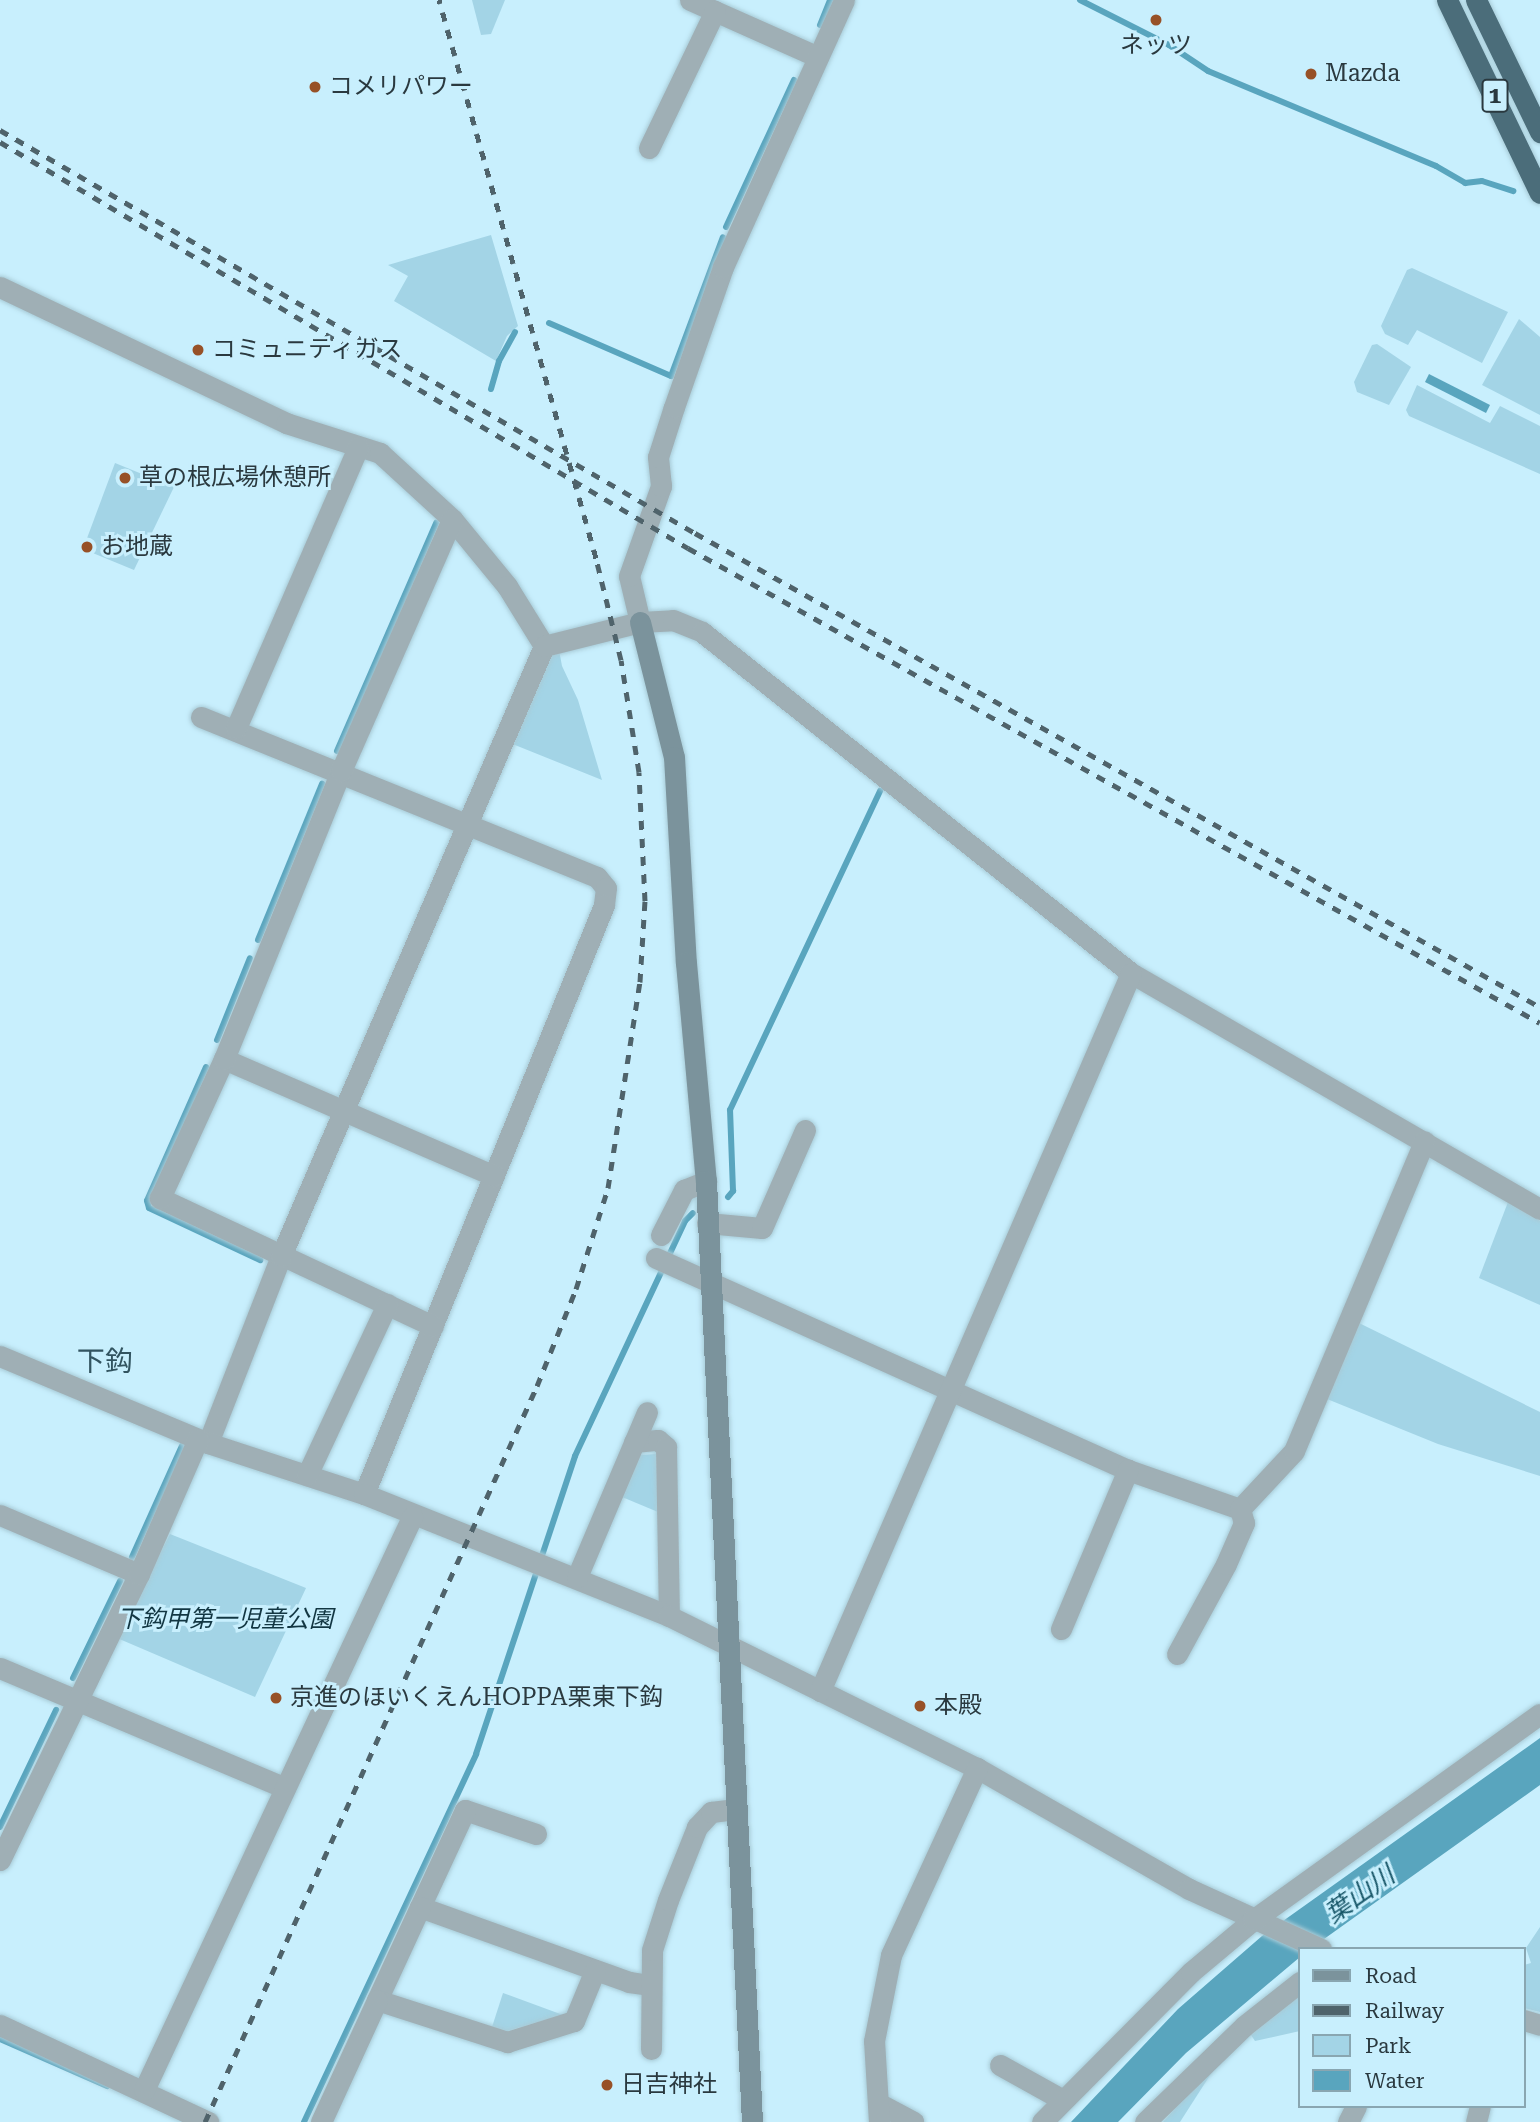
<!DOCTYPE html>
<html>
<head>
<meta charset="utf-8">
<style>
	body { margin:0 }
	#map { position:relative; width:1540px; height:2122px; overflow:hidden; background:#c8effd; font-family:"Roboto Serif","Noto Sans JP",serif }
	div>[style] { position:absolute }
	.green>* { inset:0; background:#a3d4e6 }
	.water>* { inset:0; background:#59a5be }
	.stream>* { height:6px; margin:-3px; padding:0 3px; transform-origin:3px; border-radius:3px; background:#59a5be }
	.roads { filter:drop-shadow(0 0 2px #a8cbd7) drop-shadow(0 0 2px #a8cbd7) }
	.street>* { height:21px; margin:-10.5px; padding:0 10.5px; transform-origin:10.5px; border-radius:10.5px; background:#9fafb5 }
	.secondary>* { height:21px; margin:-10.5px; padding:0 10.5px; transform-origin:10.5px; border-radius:10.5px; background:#7b939c }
	.highway>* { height:21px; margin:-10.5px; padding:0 10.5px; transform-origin:10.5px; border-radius:10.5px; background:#4b6d7a }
	.rail>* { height:5px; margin-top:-2.5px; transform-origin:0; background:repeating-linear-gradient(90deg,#4f636b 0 9px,transparent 0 18px) }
	.dots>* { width:19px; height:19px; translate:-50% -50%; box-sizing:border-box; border:4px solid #c8effd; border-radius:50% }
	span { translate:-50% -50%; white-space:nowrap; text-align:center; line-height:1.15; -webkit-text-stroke:6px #c8effd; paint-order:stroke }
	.shield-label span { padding:2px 5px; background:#c8effd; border:2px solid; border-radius:5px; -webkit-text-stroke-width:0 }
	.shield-label { font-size:23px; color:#2a393f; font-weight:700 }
	.poi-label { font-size:24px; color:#2a393f }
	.left { translate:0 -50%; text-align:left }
	.park-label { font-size:24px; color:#123642; font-style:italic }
	.water-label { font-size:26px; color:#175668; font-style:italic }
	.quarter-label { font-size:28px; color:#325460 }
	.legend { position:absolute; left:1298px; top:1947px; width:228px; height:161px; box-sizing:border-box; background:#c8effd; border:2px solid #89a6b1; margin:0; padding:9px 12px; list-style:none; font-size:21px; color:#2a393f }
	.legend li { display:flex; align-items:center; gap:14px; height:35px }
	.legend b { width:35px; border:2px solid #89a6b1 }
</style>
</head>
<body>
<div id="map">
	<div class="green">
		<i style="clip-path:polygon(472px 0,505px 0,491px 34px,481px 35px)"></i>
		<i style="clip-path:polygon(491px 235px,518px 326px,507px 336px,496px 361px,394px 301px,408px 276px,388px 265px)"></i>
		<i style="clip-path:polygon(1412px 268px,1508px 312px,1482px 363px,1417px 330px,1408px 345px,1385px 334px,1381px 326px,1407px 270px)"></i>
		<i style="clip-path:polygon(1519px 319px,1540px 337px,1540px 415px,1482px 385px)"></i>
		<i style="clip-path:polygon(1377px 344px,1411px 367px,1389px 405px,1357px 392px,1354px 382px,1372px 345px)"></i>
		<i style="clip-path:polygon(1417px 385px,1490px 423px,1500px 406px,1540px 426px,1540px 474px,1409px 416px,1406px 410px)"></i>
		<i style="clip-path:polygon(115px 463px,174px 487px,134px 570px,83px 549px)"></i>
		<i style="clip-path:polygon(559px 650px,562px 666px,578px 700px,602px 780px,510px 743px,546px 657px)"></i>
		<i style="clip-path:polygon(1508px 1202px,1540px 1221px,1540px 1305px,1479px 1278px)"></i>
		<i style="clip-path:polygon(1359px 1323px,1540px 1412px,1540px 1476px,1438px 1444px,1327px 1399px)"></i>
		<i style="clip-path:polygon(656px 1454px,658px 1512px,622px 1497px,640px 1455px)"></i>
		<i style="clip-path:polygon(170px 1534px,306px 1588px,255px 1697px,117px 1638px)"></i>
		<i style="clip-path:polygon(1540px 1927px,1540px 2012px,1524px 2008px,1524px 1965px,1531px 1963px,1526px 1948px)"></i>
		<i style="clip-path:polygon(503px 1993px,563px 2015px,507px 2031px,492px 2027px)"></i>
		<i style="clip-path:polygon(1300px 1995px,1300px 2031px,1255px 2041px,1251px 2035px)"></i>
		<i style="clip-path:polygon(1214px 2069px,1180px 2122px,1163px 2122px,1191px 2091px)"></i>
	</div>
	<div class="water">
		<i style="clip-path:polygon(1429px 374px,1490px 405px,1486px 413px,1425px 382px)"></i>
		<i style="clip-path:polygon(1540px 1738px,1540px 1785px,1310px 1949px,1300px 1949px,1300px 1957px,1186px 2053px,1118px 2122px,1071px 2122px,1178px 2009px,1262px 1936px)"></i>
	</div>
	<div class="stream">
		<i style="left:1080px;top:0;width:100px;rotate:26.8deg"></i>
		<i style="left:1169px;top:45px;width:47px;rotate:33.7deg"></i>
		<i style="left:1208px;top:71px;width:247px;rotate:22.6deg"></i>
		<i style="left:1436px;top:166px;width:34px;rotate:30deg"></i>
		<i style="left:1465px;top:183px;width:17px;rotate:-7deg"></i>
		<i style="left:1482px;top:181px;width:33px;rotate:18deg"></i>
		<i style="left:820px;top:25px;width:27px;rotate:-68deg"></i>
		<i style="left:726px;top:227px;width:162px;rotate:-65.2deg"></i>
		<i style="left:549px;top:323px;width:133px;rotate:23.5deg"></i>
		<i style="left:671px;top:376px;width:148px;rotate:-69.5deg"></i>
		<i style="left:491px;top:389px;width:29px;rotate:-74deg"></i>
		<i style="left:499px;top:361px;width:33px;rotate:-61deg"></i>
		<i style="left:337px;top:751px;width:249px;rotate:-66.5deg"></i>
		<i style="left:258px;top:940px;width:169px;rotate:-67.7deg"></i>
		<i style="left:217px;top:1040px;width:88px;rotate:-68.1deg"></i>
		<i style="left:206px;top:1067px;width:146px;rotate:113.8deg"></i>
		<i style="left:147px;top:1201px;width:7px;rotate:74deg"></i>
		<i style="left:149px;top:1208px;width:123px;rotate:25.1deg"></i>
		<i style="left:728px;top:1197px;width:8px;rotate:-50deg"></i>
		<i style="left:733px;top:1191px;width:81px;rotate:-92.1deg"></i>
		<i style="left:730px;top:1110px;width:353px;rotate:-64.8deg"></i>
		<i style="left:132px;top:1557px;width:122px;rotate:-65.8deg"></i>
		<i style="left:73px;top:1678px;width:108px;rotate:-64.1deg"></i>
		<i style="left:0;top:1827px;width:130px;rotate:-64.4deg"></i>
		<i style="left:0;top:2039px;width:117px;rotate:23.7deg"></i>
		<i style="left:304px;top:2122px;width:406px;rotate:-64.9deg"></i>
		<i style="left:476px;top:1754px;width:314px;rotate:-71.6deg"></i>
		<i style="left:575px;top:1456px;width:259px;rotate:-64.9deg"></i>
		<i style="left:685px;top:1221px;width:11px;rotate:-45deg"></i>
	</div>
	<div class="roads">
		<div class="street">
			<i style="left:690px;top:0;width:140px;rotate:24deg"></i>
			<i style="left:649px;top:148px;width:152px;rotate:-64.3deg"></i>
			<i style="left:0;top:287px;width:317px;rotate:25.4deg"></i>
			<i style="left:286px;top:423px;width:99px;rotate:17.7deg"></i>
			<i style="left:380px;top:453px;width:98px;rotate:42.5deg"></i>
			<i style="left:452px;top:519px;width:87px;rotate:50.6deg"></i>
			<i style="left:507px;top:586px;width:70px;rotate:58.3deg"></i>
			<i style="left:640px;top:622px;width:47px;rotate:-103.4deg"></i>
			<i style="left:629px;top:576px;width:96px;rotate:-70.4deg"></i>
			<i style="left:661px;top:486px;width:29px;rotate:-96deg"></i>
			<i style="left:658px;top:457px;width:52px;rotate:-72.3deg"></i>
			<i style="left:674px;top:407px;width:148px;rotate:-70.7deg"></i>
			<i style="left:723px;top:267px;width:293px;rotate:-65.6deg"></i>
			<i style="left:201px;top:717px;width:427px;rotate:22deg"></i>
			<i style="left:597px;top:877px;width:14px;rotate:51deg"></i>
			<i style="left:606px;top:888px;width:17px;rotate:97deg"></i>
			<i style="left:604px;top:905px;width:636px;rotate:112.17deg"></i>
			<i style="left:236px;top:728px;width:306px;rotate:-66.5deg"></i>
			<i style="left:224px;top:1059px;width:294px;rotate:23.4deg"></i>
			<i style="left:707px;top:1223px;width:55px;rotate:5.2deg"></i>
			<i style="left:762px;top:1228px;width:107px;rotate:-66.3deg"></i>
			<i style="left:661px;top:1235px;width:51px;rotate:-62.9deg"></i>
			<i style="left:684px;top:1190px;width:24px;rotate:-22deg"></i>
			<i style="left:656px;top:1258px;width:517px;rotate:24.19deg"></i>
			<i style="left:1128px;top:1470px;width:119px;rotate:19.2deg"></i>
			<i style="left:433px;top:1326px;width:302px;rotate:-154.9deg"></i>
			<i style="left:160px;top:1198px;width:153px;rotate:-65.3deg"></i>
			<i style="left:224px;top:1059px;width:311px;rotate:-67.9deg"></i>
			<i style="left:341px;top:771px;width:275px;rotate:-66.2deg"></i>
			<i style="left:0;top:1356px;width:225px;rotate:22.7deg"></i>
			<i style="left:208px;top:1443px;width:201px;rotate:-68.7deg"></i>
			<i style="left:281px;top:1256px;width:664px;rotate:-66.68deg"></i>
			<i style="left:544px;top:646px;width:99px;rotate:-14deg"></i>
			<i style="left:640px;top:622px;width:33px;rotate:-3deg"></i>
			<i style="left:673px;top:620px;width:31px;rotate:22deg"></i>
			<i style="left:702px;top:632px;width:548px;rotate:38.48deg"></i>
			<i style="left:1131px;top:973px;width:472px;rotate:30deg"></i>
			<i style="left:634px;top:1442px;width:24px;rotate:-5deg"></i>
			<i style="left:658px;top:1440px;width:11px;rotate:41deg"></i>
			<i style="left:666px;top:1447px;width:169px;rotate:89deg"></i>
			<i style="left:208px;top:1443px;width:164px;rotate:18.1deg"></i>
			<i style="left:364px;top:1494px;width:328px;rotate:21.8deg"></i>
			<i style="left:669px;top:1616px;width:343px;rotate:26.3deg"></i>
			<i style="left:977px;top:1768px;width:244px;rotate:29.7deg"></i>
			<i style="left:1189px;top:1889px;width:145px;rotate:24.4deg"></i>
			<i style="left:307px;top:1475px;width:189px;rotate:-64.9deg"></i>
			<i style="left:1240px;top:1509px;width:79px;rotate:-47deg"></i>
			<i style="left:1294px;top:1451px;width:336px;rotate:-67.2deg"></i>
			<i style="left:0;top:1515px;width:151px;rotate:23deg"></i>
			<i style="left:577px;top:1577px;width:179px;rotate:-67deg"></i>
			<i style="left:1061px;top:1629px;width:173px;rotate:-67.2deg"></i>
			<i style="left:1177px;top:1654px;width:102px;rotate:-61.4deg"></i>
			<i style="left:1226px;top:1564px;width:45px;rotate:-66.3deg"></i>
			<i style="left:1244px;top:1523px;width:15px;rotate:-106deg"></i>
			<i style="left:0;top:1668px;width:309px;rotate:22.8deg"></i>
			<i style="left:820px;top:1691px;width:782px;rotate:-66.58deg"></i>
			<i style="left:536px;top:1834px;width:75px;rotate:-161.3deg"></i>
			<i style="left:465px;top:1810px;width:107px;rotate:114.9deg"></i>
			<i style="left:420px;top:1907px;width:222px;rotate:19.7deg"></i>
			<i style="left:629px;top:1982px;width:22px;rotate:8deg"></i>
			<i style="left:0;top:1860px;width:318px;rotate:-64.1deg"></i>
			<i style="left:139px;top:1574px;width:147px;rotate:-66.4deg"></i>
			<i style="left:420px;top:1907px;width:102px;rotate:114.8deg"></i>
			<i style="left:377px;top:2000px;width:137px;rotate:17.9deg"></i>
			<i style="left:507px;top:2042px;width:70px;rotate:-17.4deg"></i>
			<i style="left:574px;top:2021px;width:55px;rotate:-67.6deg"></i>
			<i style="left:1524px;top:2020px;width:17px;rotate:17deg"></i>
			<i style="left:0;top:2025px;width:230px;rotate:25deg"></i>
			<i style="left:651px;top:2049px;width:99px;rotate:-89.4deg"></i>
			<i style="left:652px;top:1950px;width:52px;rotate:-72.3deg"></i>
			<i style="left:668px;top:1900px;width:79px;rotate:-68.3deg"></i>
			<i style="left:697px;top:1827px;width:21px;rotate:-47deg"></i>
			<i style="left:711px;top:1812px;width:25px;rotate:-7deg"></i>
			<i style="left:1000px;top:2065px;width:70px;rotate:29.1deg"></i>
			<i style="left:144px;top:2090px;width:633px;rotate:-64.93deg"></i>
			<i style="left:878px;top:2103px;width:40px;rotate:28deg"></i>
			<i style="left:321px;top:2122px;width:134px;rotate:-65.3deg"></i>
			<i style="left:879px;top:2122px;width:81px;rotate:-93.5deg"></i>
			<i style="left:874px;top:2041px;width:88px;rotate:-78.8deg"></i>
			<i style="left:891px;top:1955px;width:206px;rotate:-65.3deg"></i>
			<i style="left:1042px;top:2122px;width:211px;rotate:-45.2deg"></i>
			<i style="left:1191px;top:1972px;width:81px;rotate:-40deg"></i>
			<i style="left:1253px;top:1920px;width:353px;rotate:-35.7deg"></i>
			<i style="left:1145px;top:2122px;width:138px;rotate:-44.1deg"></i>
			<i style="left:1244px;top:2026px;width:71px;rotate:-38.2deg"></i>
			<i style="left:1348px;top:2122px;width:18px;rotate:-63deg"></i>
			<i style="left:1476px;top:2122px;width:16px;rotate:-76deg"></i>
		</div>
		<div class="secondary">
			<i style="left:640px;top:622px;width:139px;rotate:75.9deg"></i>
			<i style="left:674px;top:757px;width:206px;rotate:86.7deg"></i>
			<i style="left:686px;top:963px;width:219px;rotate:84.8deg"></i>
			<i style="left:706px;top:1181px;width:942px;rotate:87.2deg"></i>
		</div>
		<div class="highway">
			<i style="left:1447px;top:0;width:214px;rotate:64.3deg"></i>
			<i style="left:1476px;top:0;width:147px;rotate:64.1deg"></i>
		</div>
	</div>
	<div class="rail">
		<i style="left:0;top:130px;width:803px;rotate:30.11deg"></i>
		<i style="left:695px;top:533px;width:969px;rotate:29.29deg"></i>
		<i style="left:0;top:142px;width:799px;rotate:30.55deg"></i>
		<i style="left:688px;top:548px;width:975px;rotate:29.14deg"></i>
		<i style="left:205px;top:2122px;width:807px;rotate:-65.72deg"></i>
		<i style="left:537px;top:1386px;width:105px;rotate:-68.1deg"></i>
		<i style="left:576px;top:1289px;width:106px;rotate:-72.4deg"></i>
		<i style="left:608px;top:1188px;width:208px;rotate:-81.2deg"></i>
		<i style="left:640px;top:982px;width:81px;rotate:-86.5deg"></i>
		<i style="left:645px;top:901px;width:129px;rotate:-92.7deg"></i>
		<i style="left:639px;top:772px;width:113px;rotate:-99.1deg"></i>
		<i style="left:621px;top:660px;width:105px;rotate:-103.8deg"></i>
		<i style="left:596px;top:558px;width:580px;rotate:-105.71deg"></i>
	</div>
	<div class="dots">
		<i style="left:1156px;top:20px;background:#975127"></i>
		<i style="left:1311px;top:74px;background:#975127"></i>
		<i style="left:315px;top:87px;background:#975127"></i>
		<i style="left:198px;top:350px;background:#975127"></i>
		<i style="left:125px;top:478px;background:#975127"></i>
		<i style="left:87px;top:547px;background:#975127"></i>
		<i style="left:276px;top:1698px;background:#975127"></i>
		<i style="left:920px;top:1706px;background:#975127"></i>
		<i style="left:607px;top:2085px;background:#975127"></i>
	</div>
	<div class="shield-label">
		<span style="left:1495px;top:96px">1</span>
	</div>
	<div class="poi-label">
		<span style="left:1156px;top:46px">ネッツ</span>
		<span class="left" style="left:1325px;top:74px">Mazda</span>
		<span class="left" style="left:329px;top:87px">コメリパワー</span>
		<span class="left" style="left:212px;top:350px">コミュニティガス</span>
		<span class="left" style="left:139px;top:478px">草の根広場休憩所</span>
		<span class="left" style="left:101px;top:547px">お地蔵</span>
		<span class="left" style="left:290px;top:1698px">京進のほいくえんHOPPA栗東下鈎</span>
		<span class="left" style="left:934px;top:1706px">本殿</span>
		<span class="left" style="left:621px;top:2085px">日吉神社</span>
	</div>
	<div class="park-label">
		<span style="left:225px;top:1620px">下鈎甲第一児童公園</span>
	</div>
	<div class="water-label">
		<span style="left:1360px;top:1895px;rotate:-35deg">葉山川</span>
	</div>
	<div class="quarter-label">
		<span style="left:105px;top:1362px">下鈎</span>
	</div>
	<ul class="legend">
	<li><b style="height:9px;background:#7b939c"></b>Road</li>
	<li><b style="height:9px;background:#4f636b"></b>Railway</li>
	<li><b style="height:19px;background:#a3d4e6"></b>Park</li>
	<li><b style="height:19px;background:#59a5be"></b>Water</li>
	</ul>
</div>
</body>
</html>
